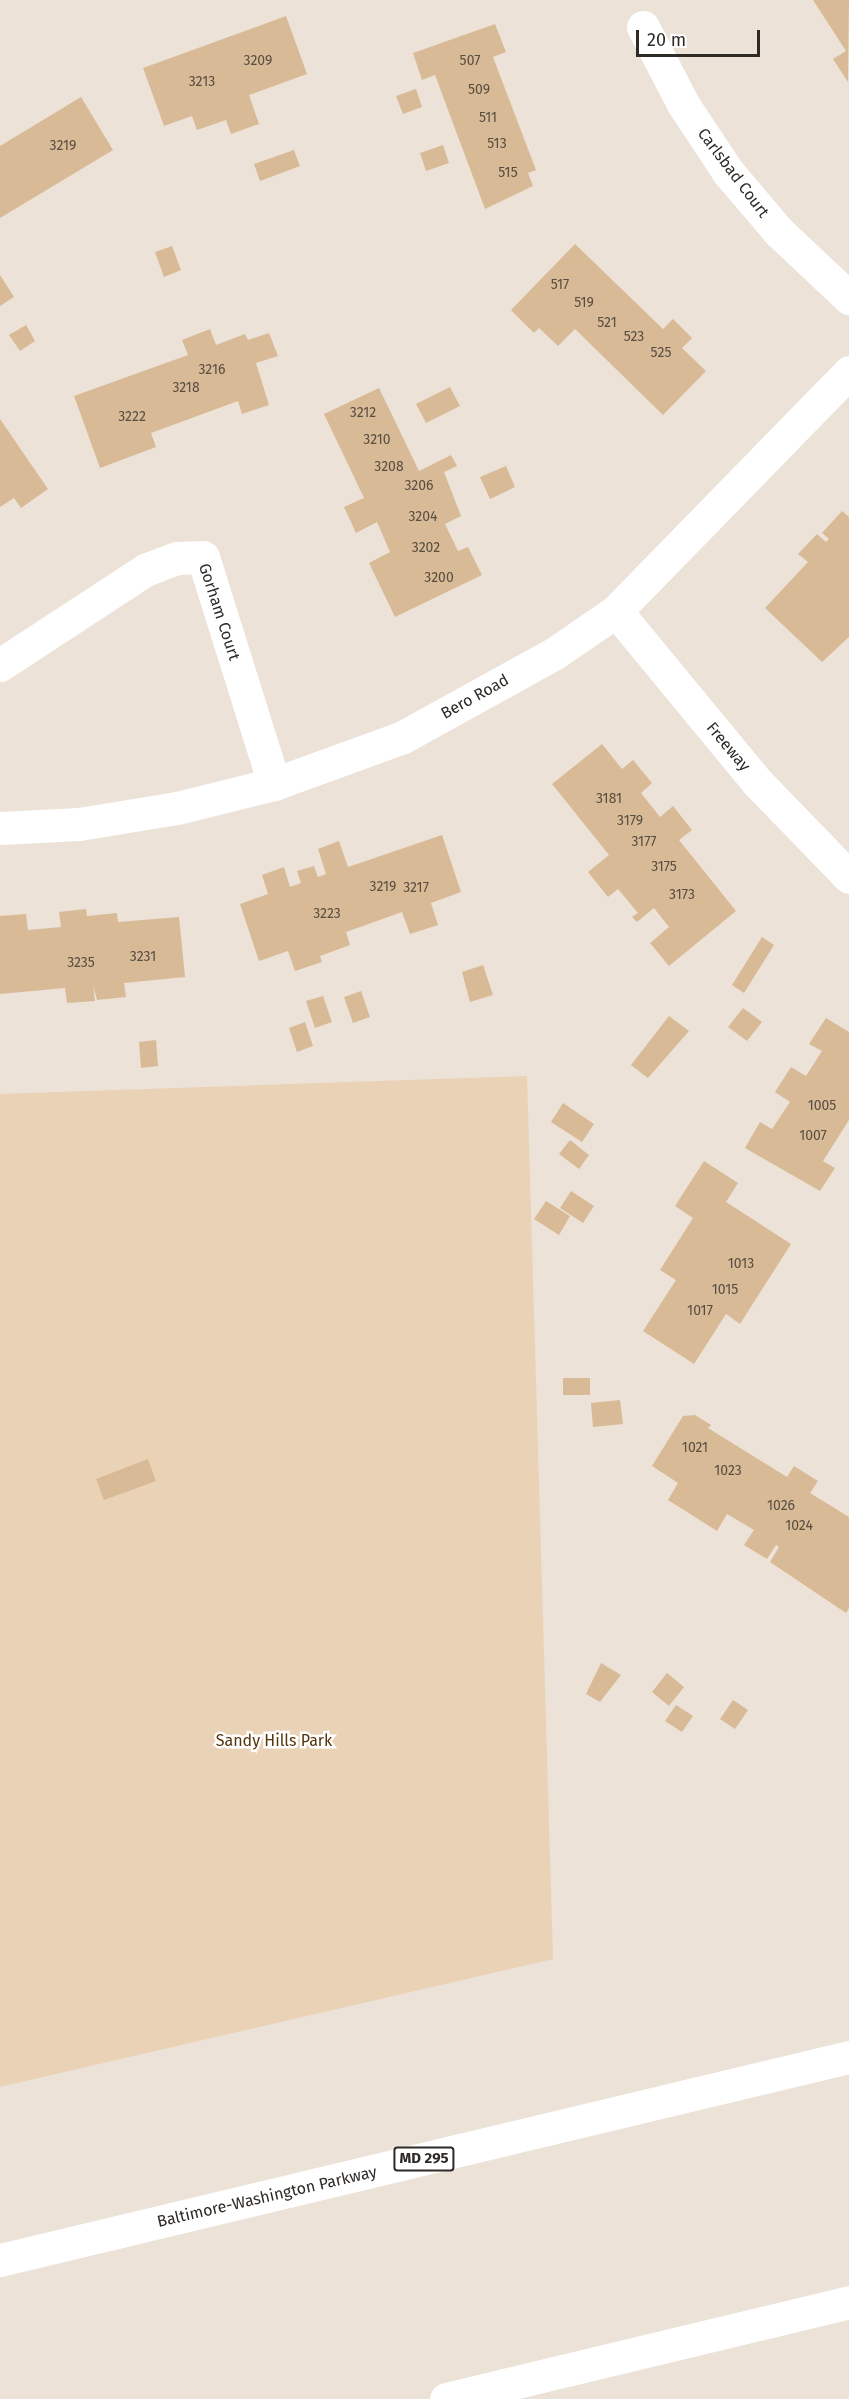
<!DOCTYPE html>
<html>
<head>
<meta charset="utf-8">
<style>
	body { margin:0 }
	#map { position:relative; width:849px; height:2399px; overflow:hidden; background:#ece2d7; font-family:"Fira Sans",sans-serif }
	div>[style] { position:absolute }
	.green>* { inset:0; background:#ead2b7 }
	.building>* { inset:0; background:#d9ba96 }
	.minor>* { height:33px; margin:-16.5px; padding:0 16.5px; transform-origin:16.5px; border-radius:16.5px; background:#fff }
	.motorway>* { height:33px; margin:-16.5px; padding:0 16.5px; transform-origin:16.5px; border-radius:16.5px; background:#fff }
	span { translate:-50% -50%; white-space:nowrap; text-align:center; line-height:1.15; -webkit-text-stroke:5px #fff; paint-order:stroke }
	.number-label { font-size:14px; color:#594e42 }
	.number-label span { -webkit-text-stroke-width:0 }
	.shield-label span { padding:2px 4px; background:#fff; border:2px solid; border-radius:4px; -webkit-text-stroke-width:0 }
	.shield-label { font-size:15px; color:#2e2a26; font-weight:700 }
	.street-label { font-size:16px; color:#2e2a26 }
	.park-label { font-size:16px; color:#543509 }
	.scale { position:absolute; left:636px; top:30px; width:124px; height:27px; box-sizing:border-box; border:3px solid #2e2a26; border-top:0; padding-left:8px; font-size:18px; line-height:21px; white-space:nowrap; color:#2e2a26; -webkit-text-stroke:4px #fff; paint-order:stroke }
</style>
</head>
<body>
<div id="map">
	<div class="green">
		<i style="clip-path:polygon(527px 1076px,553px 1959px,0 2087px,0 1094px)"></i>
	</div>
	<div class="building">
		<i style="clip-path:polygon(813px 0,849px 0,848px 82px,833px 59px,846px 51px)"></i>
		<i style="clip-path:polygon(286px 16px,307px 74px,249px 95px,259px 124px,231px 134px,226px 120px,197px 130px,192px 116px,164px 126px,143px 68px)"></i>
		<i style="clip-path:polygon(495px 24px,506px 52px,493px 57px,536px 170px,528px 173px,533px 186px,485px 209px,435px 75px,422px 80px,413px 53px)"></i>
		<i style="clip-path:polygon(416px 89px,422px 107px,403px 114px,396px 96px)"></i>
		<i style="clip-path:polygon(81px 97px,113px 150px,0 218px,0 146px)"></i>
		<i style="clip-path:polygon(443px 145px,449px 163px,426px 171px,420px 153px)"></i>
		<i style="clip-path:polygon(294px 150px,300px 166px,260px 181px,254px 164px)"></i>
		<i style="clip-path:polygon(575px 244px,663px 329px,673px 319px,692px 338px,682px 348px,706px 371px,663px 415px,575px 329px,558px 346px,539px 328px,534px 333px,511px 310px)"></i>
		<i style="clip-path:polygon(172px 246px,181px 270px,164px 277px,155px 252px)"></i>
		<i style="clip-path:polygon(0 275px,14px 297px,0 306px)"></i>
		<i style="clip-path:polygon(26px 325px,35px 341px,20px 351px,9px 335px)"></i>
		<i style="clip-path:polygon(210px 329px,216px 345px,245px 334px,248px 340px,269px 333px,278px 356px,256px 363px,269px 405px,242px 414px,238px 401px,151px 433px,156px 447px,100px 468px,74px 396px,188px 355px,182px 340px)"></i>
		<i style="clip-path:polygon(450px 387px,460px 406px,426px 423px,416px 404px)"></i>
		<i style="clip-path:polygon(379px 388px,419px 471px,451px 455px,457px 466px,444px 472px,461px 516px,445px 524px,458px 551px,468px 547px,482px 575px,395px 617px,369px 563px,390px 552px,377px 522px,356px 533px,344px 507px,364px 498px,324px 414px)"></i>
		<i style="clip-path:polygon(0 419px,48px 489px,21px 508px,14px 498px,0 507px)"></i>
		<i style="clip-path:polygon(506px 466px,515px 487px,490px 499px,480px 477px)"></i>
		<i style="clip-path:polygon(842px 511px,849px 517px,849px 637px,822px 662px,765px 608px,808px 562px,798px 554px,817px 534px,826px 542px,829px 539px,822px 533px)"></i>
		<i style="clip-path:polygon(602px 744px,622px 769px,633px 760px,652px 783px,641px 793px,660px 817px,673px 806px,692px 830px,679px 840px,736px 911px,669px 966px,650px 943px,669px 927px,654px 908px,637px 922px,632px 917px,638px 913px,618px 889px,608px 897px,588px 872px,609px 855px,552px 784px)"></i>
		<i style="clip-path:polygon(442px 835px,461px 892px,431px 903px,438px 925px,410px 934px,402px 912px,346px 932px,350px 945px,320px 956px,322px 962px,295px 971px,288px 951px,259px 961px,240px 904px,268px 894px,262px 875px,284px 867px,290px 887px,301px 883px,297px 871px,314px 866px,318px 877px,326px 874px,318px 849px,339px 841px,348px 867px)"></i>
		<i style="clip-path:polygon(86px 909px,87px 916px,117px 913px,118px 922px,179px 917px,185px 977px,124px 983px,126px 997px,97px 1000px,93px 985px,95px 1001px,67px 1003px,65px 988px,0 994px,0 916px,26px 914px,28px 930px,61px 927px,59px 912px)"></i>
		<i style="clip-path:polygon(762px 937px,774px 945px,744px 993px,732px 985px)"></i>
		<i style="clip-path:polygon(483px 965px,493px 995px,470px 1002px,462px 972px)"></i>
		<i style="clip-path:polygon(361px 991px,370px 1017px,353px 1023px,344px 997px)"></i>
		<i style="clip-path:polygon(323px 996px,332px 1022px,315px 1028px,306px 1001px)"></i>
		<i style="clip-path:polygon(743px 1008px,762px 1022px,747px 1041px,728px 1027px)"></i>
		<i style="clip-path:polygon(669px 1016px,689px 1031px,648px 1078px,631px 1065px)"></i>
		<i style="clip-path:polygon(826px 1018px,849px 1032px,849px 1120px,823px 1161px,835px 1168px,820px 1191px,745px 1148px,760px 1122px,772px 1129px,790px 1102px,775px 1092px,791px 1067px,806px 1076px,822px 1051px,809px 1044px)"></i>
		<i style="clip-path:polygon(305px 1022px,313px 1046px,297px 1052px,289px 1028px)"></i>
		<i style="clip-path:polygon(156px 1040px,158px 1066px,141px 1068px,139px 1042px)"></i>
		<i style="clip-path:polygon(563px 1103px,594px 1124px,582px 1142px,551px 1122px)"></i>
		<i style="clip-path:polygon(570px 1140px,589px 1155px,579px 1169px,559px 1154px)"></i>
		<i style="clip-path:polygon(704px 1161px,738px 1183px,726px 1202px,791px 1244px,740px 1324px,726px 1314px,694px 1364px,643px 1331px,676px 1280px,660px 1270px,693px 1218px,675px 1206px)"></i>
		<i style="clip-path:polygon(571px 1191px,594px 1206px,583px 1223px,560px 1208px)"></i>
		<i style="clip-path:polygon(546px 1201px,570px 1216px,559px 1235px,534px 1219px)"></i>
		<i style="clip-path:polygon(563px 1378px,590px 1378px,590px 1395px,563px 1395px)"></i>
		<i style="clip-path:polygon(620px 1400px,623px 1424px,593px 1427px,591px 1403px)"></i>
		<i style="clip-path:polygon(695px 1415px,711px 1425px,708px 1428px,787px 1477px,794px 1466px,818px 1481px,810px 1493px,849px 1517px,849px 1608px,846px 1613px,770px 1562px,779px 1547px,776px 1545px,767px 1559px,744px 1545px,754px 1530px,727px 1514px,717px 1531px,668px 1500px,678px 1483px,652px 1466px,683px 1416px)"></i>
		<i style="clip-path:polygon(148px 1459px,156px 1481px,104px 1500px,96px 1479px)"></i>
		<i style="clip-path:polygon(601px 1663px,621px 1675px,600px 1702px,586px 1694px)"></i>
		<i style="clip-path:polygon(667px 1673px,684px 1687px,669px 1706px,652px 1692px)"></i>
		<i style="clip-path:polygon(733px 1700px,748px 1710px,735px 1729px,720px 1719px)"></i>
		<i style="clip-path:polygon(676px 1705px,693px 1716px,682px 1732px,665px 1721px)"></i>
	</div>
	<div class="minor">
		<i style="left:643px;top:27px;width:87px;rotate:62.5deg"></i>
		<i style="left:683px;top:104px;width:82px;rotate:56.5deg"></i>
		<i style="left:728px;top:172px;width:77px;rotate:49.7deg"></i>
		<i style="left:778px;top:231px;width:98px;rotate:43.3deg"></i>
		<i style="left:616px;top:611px;width:222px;rotate:50.5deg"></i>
		<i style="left:757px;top:782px;width:132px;rotate:45.9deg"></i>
		<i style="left:0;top:665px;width:173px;rotate:-33.2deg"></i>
		<i style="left:145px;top:570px;width:34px;rotate:-21deg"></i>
		<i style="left:177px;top:558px;width:26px;rotate:-2deg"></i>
		<i style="left:203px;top:557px;width:238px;rotate:72.6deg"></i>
		<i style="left:0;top:828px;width:79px;rotate:-2.9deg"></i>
		<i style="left:79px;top:824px;width:99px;rotate:-9.3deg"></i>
		<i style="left:177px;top:808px;width:100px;rotate:-13.9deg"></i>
		<i style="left:274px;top:784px;width:137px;rotate:-20deg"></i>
		<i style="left:403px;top:737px;width:174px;rotate:-28.9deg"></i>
		<i style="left:555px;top:653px;width:74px;rotate:-34.5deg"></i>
		<i style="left:616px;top:611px;width:334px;rotate:-45.7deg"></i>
	</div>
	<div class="motorway">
		<i style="left:0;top:2260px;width:873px;rotate:-13.45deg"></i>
		<i style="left:446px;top:2399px;width:415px;rotate:-13.5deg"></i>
	</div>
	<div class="number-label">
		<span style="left:258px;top:61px">3209</span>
		<span style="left:470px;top:61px">507</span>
		<span style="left:202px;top:82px">3213</span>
		<span style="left:479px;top:90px">509</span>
		<span style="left:488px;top:118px">511</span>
		<span style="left:497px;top:144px">513</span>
		<span style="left:63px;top:146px">3219</span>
		<span style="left:508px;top:173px">515</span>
		<span style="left:560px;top:285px">517</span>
		<span style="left:584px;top:303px">519</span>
		<span style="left:607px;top:323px">521</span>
		<span style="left:634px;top:337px">523</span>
		<span style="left:661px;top:353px">525</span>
		<span style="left:212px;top:370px">3216</span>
		<span style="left:186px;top:388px">3218</span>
		<span style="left:363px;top:413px">3212</span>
		<span style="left:132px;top:417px">3222</span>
		<span style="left:377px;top:440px">3210</span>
		<span style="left:389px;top:467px">3208</span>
		<span style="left:419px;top:486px">3206</span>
		<span style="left:423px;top:517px">3204</span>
		<span style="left:426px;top:548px">3202</span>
		<span style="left:439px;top:578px">3200</span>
		<span style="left:609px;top:799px">3181</span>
		<span style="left:630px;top:821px">3179</span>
		<span style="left:644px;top:842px">3177</span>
		<span style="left:664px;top:867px">3175</span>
		<span style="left:383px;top:887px">3219</span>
		<span style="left:416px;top:888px">3217</span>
		<span style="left:682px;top:895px">3173</span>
		<span style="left:327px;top:914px">3223</span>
		<span style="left:143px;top:957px">3231</span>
		<span style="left:81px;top:963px">3235</span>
		<span style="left:822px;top:1106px">1005</span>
		<span style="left:813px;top:1136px">1007</span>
		<span style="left:741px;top:1264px">1013</span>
		<span style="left:725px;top:1290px">1015</span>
		<span style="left:700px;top:1311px">1017</span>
		<span style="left:695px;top:1448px">1021</span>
		<span style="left:728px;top:1471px">1023</span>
		<span style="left:781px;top:1506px">1026</span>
		<span style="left:799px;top:1526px">1024</span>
	</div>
	<div class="shield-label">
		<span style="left:424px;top:2159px">MD 295</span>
	</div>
	<div class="street-label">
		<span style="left:733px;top:173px;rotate:53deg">Carlsbad Court</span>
		<span style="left:219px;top:612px;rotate:72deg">Gorham Court</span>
		<span style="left:475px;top:697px;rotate:-29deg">Bero Road</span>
		<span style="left:728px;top:747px;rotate:50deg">Freeway</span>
		<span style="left:267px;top:2197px;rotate:-13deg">Baltimore-Washington Parkway</span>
	</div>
	<div class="park-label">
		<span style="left:274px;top:1741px">Sandy Hills Park</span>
	</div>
	<div class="scale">20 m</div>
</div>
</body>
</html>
